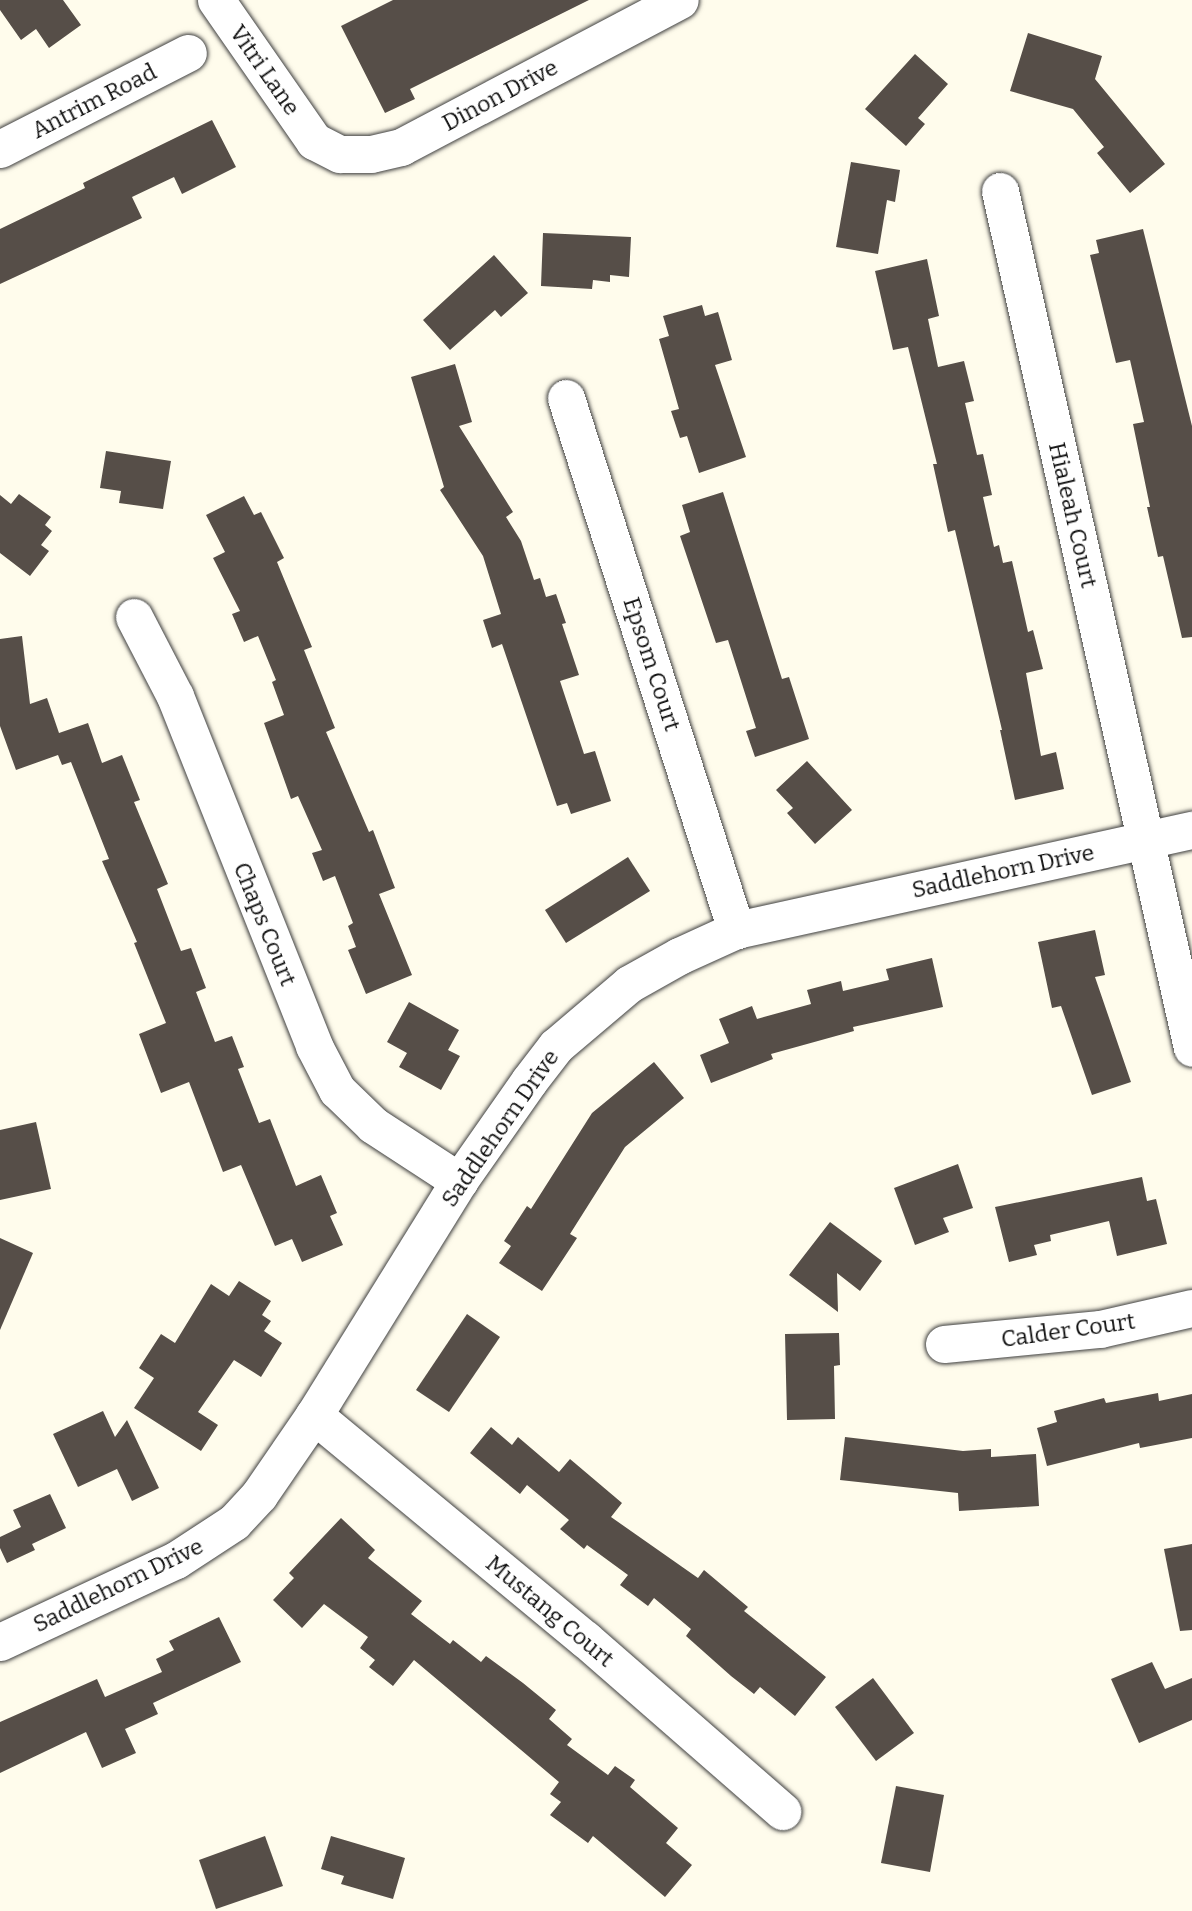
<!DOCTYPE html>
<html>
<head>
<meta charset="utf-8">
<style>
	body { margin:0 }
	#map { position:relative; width:1192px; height:1911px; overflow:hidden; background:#fffcec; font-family:Bitter,serif }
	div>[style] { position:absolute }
	.building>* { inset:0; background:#564e48 }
	.roads { filter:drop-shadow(0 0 2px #404040) drop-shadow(0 0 2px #404040) }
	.minor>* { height:37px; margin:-18.5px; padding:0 18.5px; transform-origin:18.5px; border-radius:18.5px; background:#fff }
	span { translate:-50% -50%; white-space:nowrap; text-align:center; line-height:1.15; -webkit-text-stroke:7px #fff; paint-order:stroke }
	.street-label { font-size:23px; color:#0d0d0d }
</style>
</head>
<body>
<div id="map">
	<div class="building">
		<i style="clip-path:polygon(0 0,63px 0,81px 25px,49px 48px,36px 29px,21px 40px,0 10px)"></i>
		<i style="clip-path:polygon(393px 0,589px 0,410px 89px,415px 99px,385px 113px,341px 26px)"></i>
		<i style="clip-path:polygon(1028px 33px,1102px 56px,1095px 79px,1165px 164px,1130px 193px,1097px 153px,1104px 147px,1073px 109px,1010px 91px)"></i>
		<i style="clip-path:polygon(915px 54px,948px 84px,918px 118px,925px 124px,906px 146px,865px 109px)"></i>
		<i style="clip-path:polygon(212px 120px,236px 167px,182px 194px,174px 177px,132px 197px,142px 218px,0 284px,0 229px,85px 188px,83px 183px)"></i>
		<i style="clip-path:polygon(851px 162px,900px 170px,895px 202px,887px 200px,878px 254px,836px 247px)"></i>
		<i style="clip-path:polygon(1143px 229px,1192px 426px,1192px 637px,1182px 638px,1163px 556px,1158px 557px,1147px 507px,1150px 507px,1133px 424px,1144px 422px,1130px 360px,1116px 363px,1090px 255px,1099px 253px,1096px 240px)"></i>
		<i style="clip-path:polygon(543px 233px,631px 237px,629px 277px,610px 275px,610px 282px,593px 280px,592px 289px,541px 286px)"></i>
		<i style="clip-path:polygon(494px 255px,528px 293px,501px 317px,495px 310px,450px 350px,423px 320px)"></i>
		<i style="clip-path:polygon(927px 259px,939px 316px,928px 319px,938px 367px,964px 361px,974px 401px,965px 403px,977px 455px,983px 454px,992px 495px,983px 497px,994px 547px,999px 545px,1003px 563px,1012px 561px,1028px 632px,1033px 630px,1043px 669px,1026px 673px,1041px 756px,1056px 752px,1064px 789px,1015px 800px,1000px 730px,1002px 730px,955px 530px,948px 532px,933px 464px,937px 464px,908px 347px,893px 350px,875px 271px)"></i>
		<i style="clip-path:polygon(702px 305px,705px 316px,718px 312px,732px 360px,715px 365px,746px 457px,699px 473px,687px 436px,680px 438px,671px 411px,679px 409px,659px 339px,669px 336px,663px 316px)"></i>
		<i style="clip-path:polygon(455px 364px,472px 422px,459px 426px,513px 512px,506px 517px,521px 541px,534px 580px,540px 578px,546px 597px,556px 594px,566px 623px,562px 624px,579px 675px,560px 681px,584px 754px,595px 751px,611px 801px,571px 814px,567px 803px,557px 806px,502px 644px,492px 648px,483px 620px,501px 614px,483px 556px,440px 490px,444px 487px,411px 377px)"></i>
		<i style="clip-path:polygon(106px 451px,171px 461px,163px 509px,119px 503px,121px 491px,100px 488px)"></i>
		<i style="clip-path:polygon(723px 492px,782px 679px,789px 677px,809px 739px,755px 757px,746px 731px,756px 728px,728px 640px,716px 643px,680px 536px,690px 532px,682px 505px)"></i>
		<i style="clip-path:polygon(19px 494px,51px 517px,45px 525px,52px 531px,41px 545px,49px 551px,30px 576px,0 553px,0 495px,11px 504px)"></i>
		<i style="clip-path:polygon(244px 496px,254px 515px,261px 512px,284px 558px,277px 562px,312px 647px,304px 650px,335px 728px,326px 732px,369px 832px,373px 830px,395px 888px,379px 894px,412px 975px,366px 994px,348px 950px,356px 947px,348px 926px,353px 923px,335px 876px,323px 881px,312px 853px,322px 850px,298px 796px,291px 799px,264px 723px,284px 715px,272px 682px,276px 680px,258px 636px,244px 642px,232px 614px,240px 611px,213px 558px,225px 552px,206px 515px)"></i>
		<i style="clip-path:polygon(22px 636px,30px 704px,47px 698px,59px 733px,88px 723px,102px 763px,122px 755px,140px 800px,134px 802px,168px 884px,157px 889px,181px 951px,191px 948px,206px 988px,196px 992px,215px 1042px,232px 1036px,244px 1067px,238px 1069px,259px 1123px,270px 1119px,296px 1186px,321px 1175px,337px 1213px,330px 1216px,343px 1245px,302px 1262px,292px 1239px,275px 1246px,241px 1165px,223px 1172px,189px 1082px,161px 1093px,139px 1034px,166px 1023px,134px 943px,137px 942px,102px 861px,109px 859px,71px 762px,62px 765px,58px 755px,16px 770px,0 726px,0 639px)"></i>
		<i style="clip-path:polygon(807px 761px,852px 810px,815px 844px,787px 813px,793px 808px,776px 790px)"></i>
		<i style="clip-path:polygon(628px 857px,650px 891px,566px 943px,545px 910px)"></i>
		<i style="clip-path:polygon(1095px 930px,1105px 975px,1095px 977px,1131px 1082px,1092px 1095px,1061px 1006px,1052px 1008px,1038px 942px)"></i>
		<i style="clip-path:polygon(932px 958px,943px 1007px,853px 1027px,854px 1031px,771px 1054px,773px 1059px,711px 1083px,700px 1055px,729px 1043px,719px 1019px,752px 1006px,757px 1019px,811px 1004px,807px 990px,841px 981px,843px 991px,889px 980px,886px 969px)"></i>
		<i style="clip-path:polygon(409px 1002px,459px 1030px,448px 1050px,460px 1056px,441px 1090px,399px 1067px,407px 1053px,387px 1042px)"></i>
		<i style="clip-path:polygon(654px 1062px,684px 1098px,625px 1147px,570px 1234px,577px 1238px,542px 1291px,499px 1263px,511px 1246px,504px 1241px,527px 1206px,531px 1209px,592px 1113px)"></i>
		<i style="clip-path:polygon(36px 1122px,51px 1189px,0 1200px,0 1130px)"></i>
		<i style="clip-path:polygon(958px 1164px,973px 1208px,943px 1218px,949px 1232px,915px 1245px,894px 1188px)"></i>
		<i style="clip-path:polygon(1142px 1177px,1147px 1201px,1156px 1199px,1167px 1244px,1117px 1256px,1109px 1221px,1050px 1235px,1051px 1241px,1034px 1245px,1037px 1255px,1009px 1262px,995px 1207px)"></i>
		<i style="clip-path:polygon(830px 1222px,882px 1261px,860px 1291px,837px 1273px,838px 1312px,789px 1275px)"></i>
		<i style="clip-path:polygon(0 1238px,33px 1253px,0 1330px)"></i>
		<i style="clip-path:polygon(239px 1281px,271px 1301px,262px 1315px,271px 1321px,264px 1331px,282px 1343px,261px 1377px,234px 1360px,198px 1412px,218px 1425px,201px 1451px,134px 1408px,154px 1378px,139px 1368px,161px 1334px,175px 1343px,211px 1284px,229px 1296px)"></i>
		<i style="clip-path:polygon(467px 1314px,500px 1337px,449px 1412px,416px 1390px)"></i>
		<i style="clip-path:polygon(839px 1333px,840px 1365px,834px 1366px,835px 1419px,787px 1420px,785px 1334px)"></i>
		<i style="clip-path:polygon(1158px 1393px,1159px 1401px,1192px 1394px,1192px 1438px,1140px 1448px,1139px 1443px,1047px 1466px,1037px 1428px,1057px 1422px,1054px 1411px,1104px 1398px,1106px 1403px)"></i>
		<i style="clip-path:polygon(103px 1411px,115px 1437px,127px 1420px,159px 1488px,132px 1501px,117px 1469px,78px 1487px,53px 1434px)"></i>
		<i style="clip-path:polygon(491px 1427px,512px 1445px,518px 1437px,559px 1472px,570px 1459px,622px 1503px,611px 1517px,698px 1578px,704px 1570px,748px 1607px,744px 1611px,826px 1677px,795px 1716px,760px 1687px,754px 1694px,731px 1676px,686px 1636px,691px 1629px,654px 1598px,648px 1606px,620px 1585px,628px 1575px,587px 1545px,584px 1549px,560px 1529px,569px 1520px,527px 1485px,520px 1494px,470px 1453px)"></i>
		<i style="clip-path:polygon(845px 1437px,963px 1451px,991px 1449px,991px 1457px,1036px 1454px,1039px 1506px,959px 1511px,958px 1493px,840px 1480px)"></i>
		<i style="clip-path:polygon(50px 1494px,66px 1528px,32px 1544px,35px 1550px,7px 1563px,0 1548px,0 1537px,21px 1527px,13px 1510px)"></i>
		<i style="clip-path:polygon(341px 1518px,375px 1550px,368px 1558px,422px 1601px,411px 1614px,450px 1644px,453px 1640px,481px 1662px,486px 1656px,523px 1683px,556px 1710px,549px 1719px,572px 1739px,567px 1745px,608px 1775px,615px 1766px,635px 1780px,630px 1787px,678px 1828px,666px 1843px,692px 1865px,665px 1897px,593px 1836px,588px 1843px,550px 1815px,561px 1802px,550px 1794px,559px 1782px,414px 1660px,393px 1686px,369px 1667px,375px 1660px,360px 1648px,368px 1637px,324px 1604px,302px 1628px,273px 1600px,294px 1578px,289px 1573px)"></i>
		<i style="clip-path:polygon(1192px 1544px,1192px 1630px,1180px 1631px,1164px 1549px)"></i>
		<i style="clip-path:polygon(219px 1617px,241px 1662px,153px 1703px,158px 1714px,125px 1729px,136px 1753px,102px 1768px,86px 1732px,0 1773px,0 1722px,97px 1679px,105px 1697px,162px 1672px,156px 1659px,174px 1650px,169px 1641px)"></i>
		<i style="clip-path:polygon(1152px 1662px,1165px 1689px,1192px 1678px,1192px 1720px,1139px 1743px,1111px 1679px)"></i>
		<i style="clip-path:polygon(873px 1678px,914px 1733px,876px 1761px,835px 1707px)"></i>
		<i style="clip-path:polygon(896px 1786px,944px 1795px,930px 1872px,881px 1863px)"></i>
		<i style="clip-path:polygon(265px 1836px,283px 1886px,216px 1909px,199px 1860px)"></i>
		<i style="clip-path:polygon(331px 1836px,405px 1858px,393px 1899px,341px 1884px,344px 1876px,321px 1869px)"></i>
	</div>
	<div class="roads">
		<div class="minor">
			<i style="left:216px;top:0;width:172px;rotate:55.2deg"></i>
			<i style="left:314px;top:141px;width:29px;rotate:27deg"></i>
			<i style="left:340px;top:154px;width:31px"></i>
			<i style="left:371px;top:154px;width:31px;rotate:-13deg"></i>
			<i style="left:401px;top:147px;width:315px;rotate:-27.8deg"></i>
			<i style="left:0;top:149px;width:211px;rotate:-27.1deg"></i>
			<i style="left:1000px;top:191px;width:878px;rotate:77.37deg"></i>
			<i style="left:566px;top:398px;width:559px;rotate:72.28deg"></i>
			<i style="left:134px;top:617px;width:89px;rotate:62.6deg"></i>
			<i style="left:175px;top:696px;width:377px;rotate:68.3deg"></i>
			<i style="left:314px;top:1046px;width:50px;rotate:62.4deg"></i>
			<i style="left:337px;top:1090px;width:50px;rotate:44.2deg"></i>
			<i style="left:373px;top:1125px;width:103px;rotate:33.1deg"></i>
			<i style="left:944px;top:1344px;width:157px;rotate:-5.5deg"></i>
			<i style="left:1100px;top:1329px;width:94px;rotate:-12.9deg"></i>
			<i style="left:314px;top:1415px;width:352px;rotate:39.6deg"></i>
			<i style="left:585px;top:1639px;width:262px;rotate:41.1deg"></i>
			<i style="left:0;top:1642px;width:194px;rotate:-25deg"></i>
			<i style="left:176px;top:1560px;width:69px;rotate:-33.2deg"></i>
			<i style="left:234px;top:1522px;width:37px;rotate:-47deg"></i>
			<i style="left:259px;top:1495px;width:97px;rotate:-55.5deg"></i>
			<i style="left:314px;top:1415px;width:275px;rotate:-58.2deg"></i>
			<i style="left:459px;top:1181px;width:122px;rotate:-55deg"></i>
			<i style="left:529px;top:1081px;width:44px;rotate:-52.4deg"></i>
			<i style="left:556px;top:1046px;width:96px;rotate:-40.3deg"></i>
			<i style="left:629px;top:984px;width:57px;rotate:-29.2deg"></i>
			<i style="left:679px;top:956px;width:63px;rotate:-24.5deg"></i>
			<i style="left:736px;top:930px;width:467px;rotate:-12.4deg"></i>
		</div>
	</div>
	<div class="street-label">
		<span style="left:265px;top:70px;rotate:55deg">Vitri Lane</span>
		<span style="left:500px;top:95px;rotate:-28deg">Dinon Drive</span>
		<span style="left:94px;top:101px;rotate:-27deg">Antrim Road</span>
		<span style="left:1073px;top:515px;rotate:77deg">Hialeah Court</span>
		<span style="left:652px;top:664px;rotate:72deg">Epsom Court</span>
		<span style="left:1003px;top:871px;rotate:-12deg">Saddlehorn Drive</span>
		<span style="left:265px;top:924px;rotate:68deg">Chaps Court</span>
		<span style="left:500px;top:1128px;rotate:-55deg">Saddlehorn Drive</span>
		<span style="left:1068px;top:1330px;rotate:-8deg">Calder Court</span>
		<span style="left:118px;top:1585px;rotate:-26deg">Saddlehorn Drive</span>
		<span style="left:550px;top:1611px;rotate:40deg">Mustang Court</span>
	</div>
</div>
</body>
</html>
